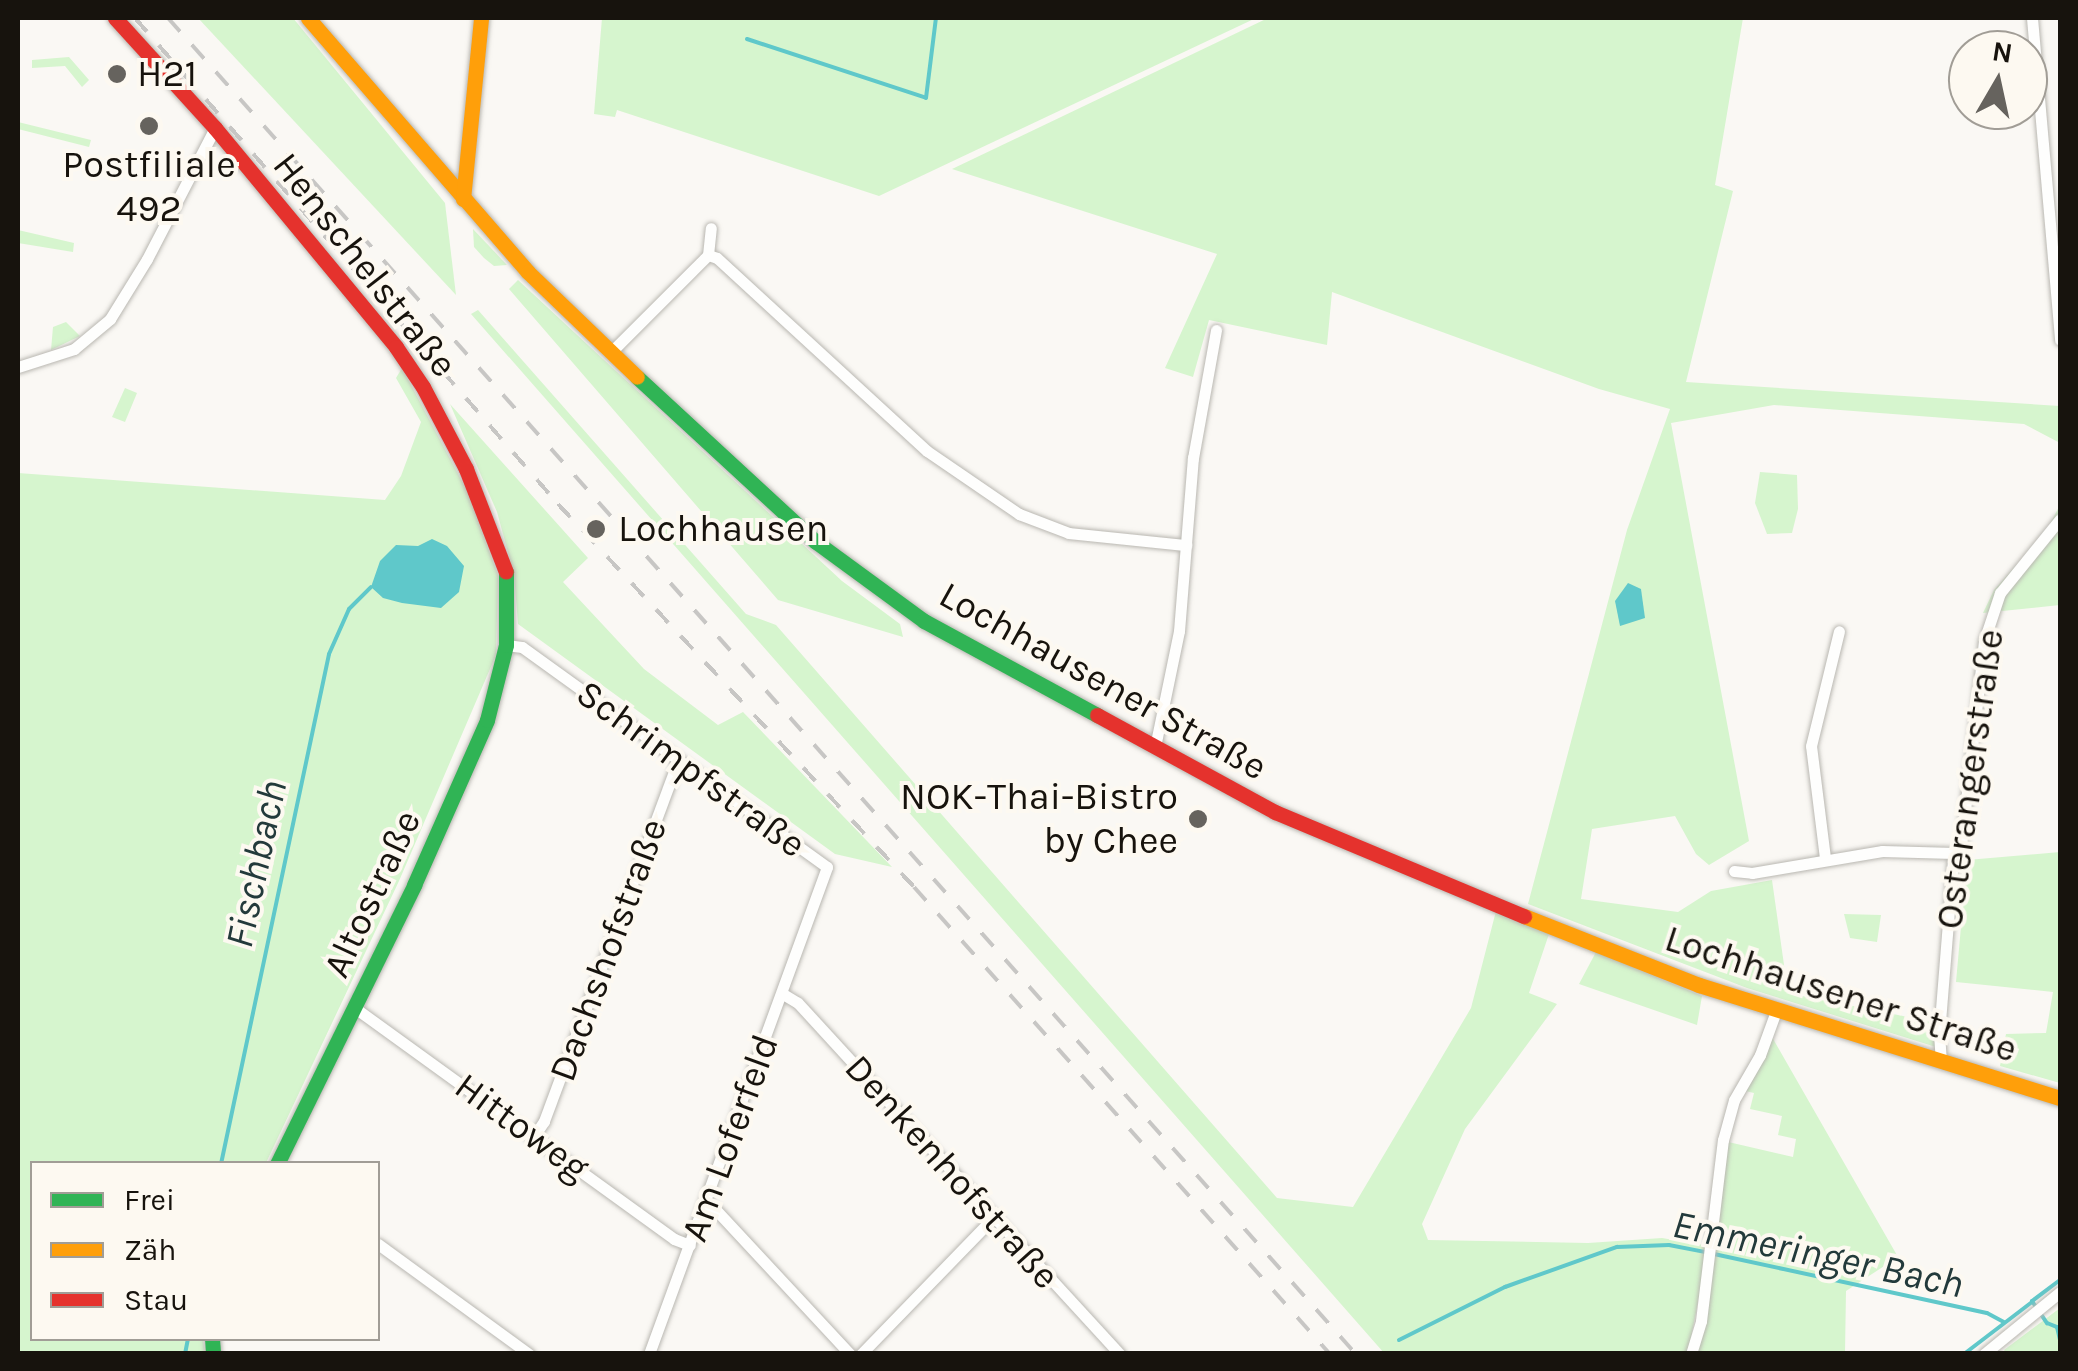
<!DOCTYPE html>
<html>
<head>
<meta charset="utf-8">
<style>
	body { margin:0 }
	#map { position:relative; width:2078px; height:1371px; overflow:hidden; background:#faf8f4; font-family:Karla,sans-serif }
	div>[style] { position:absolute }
	.green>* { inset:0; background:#d6f5ce }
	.water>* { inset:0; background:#5fc8ca }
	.stream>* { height:4px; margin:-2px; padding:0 2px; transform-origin:2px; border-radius:2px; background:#5fc8ca }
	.roads { filter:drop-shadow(0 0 2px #b9b7b1) drop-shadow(0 0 2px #b9b7b1) }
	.street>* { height:11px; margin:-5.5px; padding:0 5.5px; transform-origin:5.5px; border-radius:5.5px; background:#fefefd }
	.fast>* { height:15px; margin:-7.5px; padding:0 7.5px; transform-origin:7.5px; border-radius:7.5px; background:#30b455 }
	.slow>* { height:15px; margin:-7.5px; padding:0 7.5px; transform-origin:7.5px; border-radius:7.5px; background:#ff9f0a }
	.jam>* { height:15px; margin:-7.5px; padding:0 7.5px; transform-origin:7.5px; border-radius:7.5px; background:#e5322d }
	.rail>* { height:4px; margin-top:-2px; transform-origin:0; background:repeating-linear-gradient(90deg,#c7c6c4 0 18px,transparent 0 36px) }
	.dots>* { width:28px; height:28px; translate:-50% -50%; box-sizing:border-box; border:5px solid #fdf9f1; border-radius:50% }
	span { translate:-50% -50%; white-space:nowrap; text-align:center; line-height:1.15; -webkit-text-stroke:8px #fdf9f1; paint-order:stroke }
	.poi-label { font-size:38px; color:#17130d }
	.left { translate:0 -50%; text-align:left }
	.right { translate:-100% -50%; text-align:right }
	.street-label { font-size:38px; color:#17130d }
	.water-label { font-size:40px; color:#233a3b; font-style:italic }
	.frame { position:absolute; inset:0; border:20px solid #17130d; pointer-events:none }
	.legend { position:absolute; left:30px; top:1161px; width:350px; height:180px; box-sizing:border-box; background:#fdf9f1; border:2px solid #a19d96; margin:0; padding:12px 18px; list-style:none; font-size:30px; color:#17130d }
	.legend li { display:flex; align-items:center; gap:20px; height:50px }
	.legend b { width:50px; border:2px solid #a19d96 }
	.north { position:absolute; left:1948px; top:30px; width:100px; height:100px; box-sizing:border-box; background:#fdf9f1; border:2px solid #a19d96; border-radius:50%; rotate:9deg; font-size:28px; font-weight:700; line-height:40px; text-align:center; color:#17130d }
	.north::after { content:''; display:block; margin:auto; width:35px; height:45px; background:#66635e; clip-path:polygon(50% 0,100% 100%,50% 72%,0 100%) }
</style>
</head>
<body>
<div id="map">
	<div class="green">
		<i style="clip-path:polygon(198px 18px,293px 18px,445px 203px,456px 295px)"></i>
		<i style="clip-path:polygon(602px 18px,1256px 18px,879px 196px,617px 110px,615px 117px,594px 114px)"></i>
		<i style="clip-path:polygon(1268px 18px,1743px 18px,1715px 185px,1733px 191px,1686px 382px,2060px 406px,2060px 443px,2024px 424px,1774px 405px,1671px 423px,1749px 841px,1709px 865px,1696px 854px,1675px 816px,1592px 829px,1581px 899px,1678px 912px,1711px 891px,1772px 880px,1788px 993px,1908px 1017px,1939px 1018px,1936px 1047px,1747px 988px,1528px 904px,1627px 530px,1670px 409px,1599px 389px,1332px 292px,1327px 345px,1209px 320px,1193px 377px,1165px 368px,1217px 254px,952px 169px)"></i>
		<i style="clip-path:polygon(69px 57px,89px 80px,82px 87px,65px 66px,32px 68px,32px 60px)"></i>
		<i style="clip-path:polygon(18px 122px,91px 140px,89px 147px,18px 129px)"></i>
		<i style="clip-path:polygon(473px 229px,507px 265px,494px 266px,484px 258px,474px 247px)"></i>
		<i style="clip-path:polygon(18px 230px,74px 243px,73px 252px,18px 243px)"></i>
		<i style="clip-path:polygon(518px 280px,842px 581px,900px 624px,903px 637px,778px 600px,509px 289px)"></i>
		<i style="clip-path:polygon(478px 310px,746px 614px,776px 625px,1277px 1198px,1353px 1207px,1471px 1008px,1496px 911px,1549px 934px,1529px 993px,1557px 1004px,1465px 1129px,1422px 1224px,1428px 1240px,1588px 1243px,1662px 1238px,1709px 1246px,1688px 1353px,1384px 1353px,471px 314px)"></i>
		<i style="clip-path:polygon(66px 322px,80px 336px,51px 350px,53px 327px)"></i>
		<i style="clip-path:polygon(402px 368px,466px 489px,498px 575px,496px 655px,399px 881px,266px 1163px,32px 1164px,32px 1338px,203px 1339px,205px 1353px,18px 1353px,18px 473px,385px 500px,401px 476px,421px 422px,396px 378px)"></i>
		<i style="clip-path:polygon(125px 388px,137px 393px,125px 422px,112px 417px)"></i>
		<i style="clip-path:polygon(450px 404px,588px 558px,563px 582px,644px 669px,718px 725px,743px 712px,892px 867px,835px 854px,518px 624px,514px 574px,497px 512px)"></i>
		<i style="clip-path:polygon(1760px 472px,1797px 475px,1798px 509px,1792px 533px,1767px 534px,1755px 503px)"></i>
		<i style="clip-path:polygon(2060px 505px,2060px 605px,1983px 613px,1994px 590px,2045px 533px)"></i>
		<i style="clip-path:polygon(2060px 852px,2060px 1083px,2000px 1066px,2006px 1034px,2046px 1033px,2053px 992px,1956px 982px,1967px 860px)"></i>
		<i style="clip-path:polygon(1844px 914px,1881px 915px,1877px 942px,1850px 938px)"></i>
		<i style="clip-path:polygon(1596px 952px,1702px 996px,1697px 1025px,1579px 984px)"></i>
		<i style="clip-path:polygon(1772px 1037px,1898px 1257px,1846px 1291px,1845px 1353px,1694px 1354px,1724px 1141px,1793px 1157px,1796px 1139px,1778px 1135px,1782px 1116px,1750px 1109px,1754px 1093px,1741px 1090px)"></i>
		<i style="clip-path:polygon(2060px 1308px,2060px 1353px,2006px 1353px,2004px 1350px)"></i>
	</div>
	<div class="water">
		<i style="clip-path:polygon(432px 539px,447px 546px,464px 566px,459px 592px,441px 608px,402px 603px,383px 598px,371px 587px,380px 561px,396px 545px,418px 546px)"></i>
		<i style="clip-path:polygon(1628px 583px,1641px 589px,1645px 618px,1620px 626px,1615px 601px)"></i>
	</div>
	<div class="stream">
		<i style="left:747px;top:39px;width:188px;rotate:18.2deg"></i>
		<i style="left:926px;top:98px;width:81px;rotate:-82.9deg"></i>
		<i style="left:221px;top:1164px;width:521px;rotate:-78.04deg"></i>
		<i style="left:329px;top:654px;width:49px;rotate:-66deg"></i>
		<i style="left:349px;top:609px;width:31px;rotate:-45deg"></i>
		<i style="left:1714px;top:1254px;width:279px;rotate:12.2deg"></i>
		<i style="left:1987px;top:1313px;width:19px;rotate:28deg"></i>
		<i style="left:2060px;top:1280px;width:35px;rotate:143deg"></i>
		<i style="left:2032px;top:1301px;width:27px;rotate:56deg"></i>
		<i style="left:2047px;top:1323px;width:11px;rotate:22deg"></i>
		<i style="left:2057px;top:1327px;width:13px;rotate:77deg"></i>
		<i style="left:1399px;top:1340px;width:119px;rotate:-26.6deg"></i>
		<i style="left:1505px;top:1287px;width:119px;rotate:-19.7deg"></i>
		<i style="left:1617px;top:1247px;width:52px;rotate:-2.2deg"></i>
		<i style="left:1669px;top:1245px;width:36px;rotate:11deg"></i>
		<i style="left:185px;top:1354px;width:16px;rotate:-79deg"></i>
		<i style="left:1964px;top:1354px;width:86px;rotate:-37.4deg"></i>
	</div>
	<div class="roads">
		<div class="street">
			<i style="left:2032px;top:18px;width:323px;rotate:85deg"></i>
			<i style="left:708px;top:255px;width:27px;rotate:-84deg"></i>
			<i style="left:611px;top:352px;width:137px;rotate:-45deg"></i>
			<i style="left:708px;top:255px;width:9px;rotate:18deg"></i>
			<i style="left:717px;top:258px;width:285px;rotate:42.6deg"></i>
			<i style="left:927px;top:451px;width:112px;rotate:34.4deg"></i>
			<i style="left:1019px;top:514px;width:53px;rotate:20.8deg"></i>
			<i style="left:1069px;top:533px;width:118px;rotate:5.9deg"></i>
			<i style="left:18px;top:367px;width:59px;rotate:-17.8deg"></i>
			<i style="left:74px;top:349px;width:47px;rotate:-39.8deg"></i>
			<i style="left:110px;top:319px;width:70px;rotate:-58.3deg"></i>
			<i style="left:147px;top:259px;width:148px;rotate:-62.6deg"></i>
			<i style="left:506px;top:645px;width:16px;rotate:7deg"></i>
			<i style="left:522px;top:647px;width:376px;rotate:35.8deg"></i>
			<i style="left:827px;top:867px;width:519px;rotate:110.08deg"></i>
			<i style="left:1155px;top:747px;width:118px;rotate:-78.3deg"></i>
			<i style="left:1179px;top:631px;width:174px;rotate:-85.4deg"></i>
			<i style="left:1193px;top:458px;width:130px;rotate:-79.8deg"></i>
			<i style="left:1825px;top:858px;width:113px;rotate:-97.1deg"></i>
			<i style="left:1811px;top:746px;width:118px;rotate:-76.3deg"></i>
			<i style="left:1734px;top:871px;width:18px;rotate:6deg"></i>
			<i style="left:1752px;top:873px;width:132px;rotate:-9.6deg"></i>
			<i style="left:1882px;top:851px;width:72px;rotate:1.6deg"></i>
			<i style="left:783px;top:994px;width:17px;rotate:31deg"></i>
			<i style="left:798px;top:1003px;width:476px;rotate:47.5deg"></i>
			<i style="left:355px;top:1008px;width:394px;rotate:35.9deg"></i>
			<i style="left:674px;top:1239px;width:17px;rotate:21deg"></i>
			<i style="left:1941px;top:1062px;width:28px;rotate:-94deg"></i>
			<i style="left:1939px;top:1034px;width:174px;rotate:-85.4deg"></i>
			<i style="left:1953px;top:861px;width:17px;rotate:-62deg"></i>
			<i style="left:1961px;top:846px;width:206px;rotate:-83.6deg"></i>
			<i style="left:1984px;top:641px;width:51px;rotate:-71.6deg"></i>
			<i style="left:2000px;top:593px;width:95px;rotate:-51deg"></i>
			<i style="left:534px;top:1136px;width:18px;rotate:-56deg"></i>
			<i style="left:544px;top:1121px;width:384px;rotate:-69.6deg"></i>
			<i style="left:705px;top:1205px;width:12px;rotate:24deg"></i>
			<i style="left:716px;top:1210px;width:197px;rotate:47.1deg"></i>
			<i style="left:378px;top:1244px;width:187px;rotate:36.1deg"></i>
			<i style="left:861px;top:1354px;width:190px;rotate:-45.9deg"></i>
			<i style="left:1691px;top:1354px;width:34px;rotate:-73deg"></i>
			<i style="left:1701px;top:1321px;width:182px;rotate:-83.1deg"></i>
			<i style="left:1723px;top:1140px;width:41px;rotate:-74.6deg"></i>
			<i style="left:1734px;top:1100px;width:52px;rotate:-60deg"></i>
			<i style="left:1760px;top:1055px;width:47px;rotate:-70deg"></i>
			<i style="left:1984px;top:1354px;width:98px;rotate:-39.2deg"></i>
		</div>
		<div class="fast">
			<i style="left:637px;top:377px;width:243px;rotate:42.7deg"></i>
			<i style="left:816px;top:542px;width:134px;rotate:36.2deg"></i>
			<i style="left:924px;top:621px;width:197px;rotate:28.5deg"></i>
			<i style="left:277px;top:1164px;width:311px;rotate:-63.8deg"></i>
			<i style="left:414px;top:885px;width:180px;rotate:-66.1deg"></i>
			<i style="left:487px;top:720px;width:77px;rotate:-75.8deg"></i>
			<i style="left:506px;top:645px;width:73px;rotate:-90deg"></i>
			<i style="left:212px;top:1338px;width:16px;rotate:86deg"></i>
		</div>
		<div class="slow">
			<i style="left:308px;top:18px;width:336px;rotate:49.1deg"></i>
			<i style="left:528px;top:272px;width:151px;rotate:43.9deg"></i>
			<i style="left:463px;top:199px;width:182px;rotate:-84.3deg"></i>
			<i style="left:1524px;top:916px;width:188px;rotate:21.5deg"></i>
			<i style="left:1699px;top:985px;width:378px;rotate:17.4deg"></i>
		</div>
		<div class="jam">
			<i style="left:115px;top:18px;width:149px;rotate:47.7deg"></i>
			<i style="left:215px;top:128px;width:284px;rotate:50.4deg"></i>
			<i style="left:396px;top:347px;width:48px;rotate:56deg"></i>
			<i style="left:423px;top:387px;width:93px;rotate:62.3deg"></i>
			<i style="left:466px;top:469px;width:110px;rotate:68.8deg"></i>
			<i style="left:1097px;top:715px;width:203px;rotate:28.6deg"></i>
			<i style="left:1275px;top:812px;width:270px;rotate:22.7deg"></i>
		</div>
	</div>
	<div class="rail">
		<i style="left:135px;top:18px;width:644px;rotate:48.96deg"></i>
		<i style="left:558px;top:504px;width:523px;rotate:47.09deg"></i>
		<i style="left:914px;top:887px;width:625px;rotate:48.31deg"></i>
		<i style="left:168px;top:18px;width:1788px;rotate:48.36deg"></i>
	</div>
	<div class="dots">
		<i style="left:117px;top:74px;background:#66635e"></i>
		<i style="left:149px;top:126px;background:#66635e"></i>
		<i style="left:596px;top:529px;background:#66635e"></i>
		<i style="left:1198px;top:819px;background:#66635e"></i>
	</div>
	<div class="poi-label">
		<span class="left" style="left:137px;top:74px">H21</span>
		<span style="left:149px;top:187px">Postfiliale<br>492</span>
		<span class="left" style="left:618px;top:529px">Lochhausen</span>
		<span class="right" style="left:1178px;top:819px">NOK-Thai-Bistro<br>by Chee</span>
	</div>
	<div class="street-label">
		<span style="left:365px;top:265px;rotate:52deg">Henschelstraße</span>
		<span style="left:1103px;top:681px;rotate:29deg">Lochhausener Straße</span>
		<span style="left:691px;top:769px;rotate:36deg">Schrimpfstraße</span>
		<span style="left:1970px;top:779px;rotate:-82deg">Osterangerstraße</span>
		<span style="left:372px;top:894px;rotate:-65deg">Altostraße</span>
		<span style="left:608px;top:950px;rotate:-70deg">Dachshofstraße</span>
		<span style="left:1841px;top:994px;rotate:18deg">Lochhausener Straße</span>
		<span style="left:522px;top:1127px;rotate:36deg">Hittoweg</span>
		<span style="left:730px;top:1138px;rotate:-70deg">Am Loferfeld</span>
		<span style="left:952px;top:1172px;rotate:48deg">Denkenhofstraße</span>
	</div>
	<div class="water-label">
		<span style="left:256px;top:864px;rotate:-78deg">Fischbach</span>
		<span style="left:1818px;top:1254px;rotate:12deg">Emmeringer Bach</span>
	</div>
	<div class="frame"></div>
	<ul class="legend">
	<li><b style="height:12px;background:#30b455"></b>Frei</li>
	<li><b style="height:12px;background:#ff9f0a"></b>Zäh</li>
	<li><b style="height:12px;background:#e5322d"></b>Stau</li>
	</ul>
	<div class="north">N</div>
</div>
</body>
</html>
